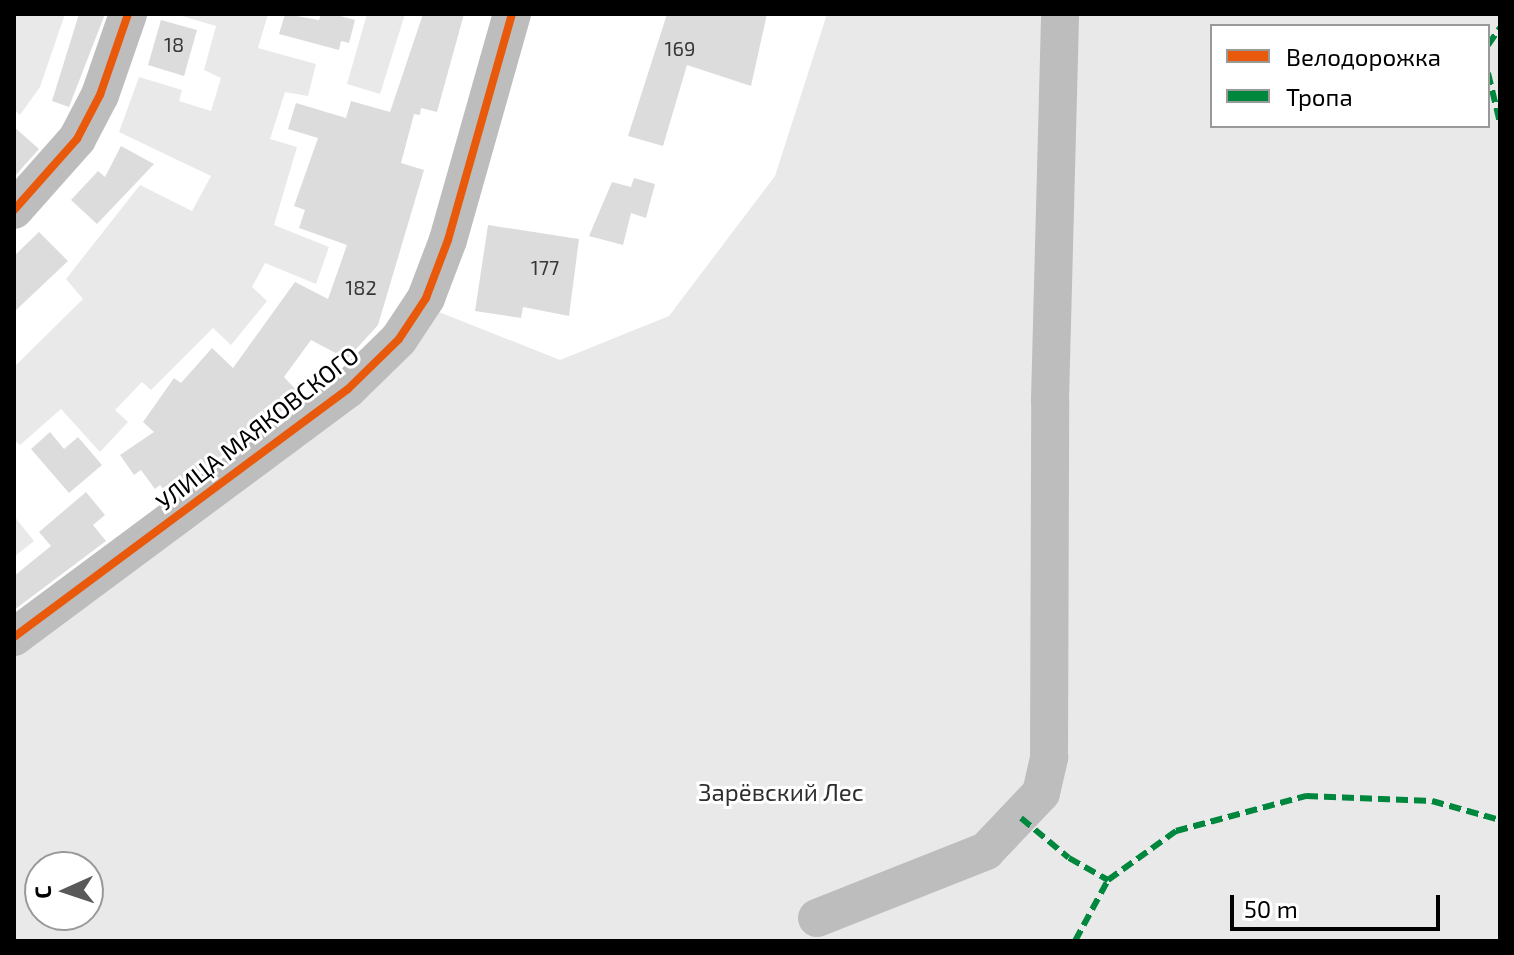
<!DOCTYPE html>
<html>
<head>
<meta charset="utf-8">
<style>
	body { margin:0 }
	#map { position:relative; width:1514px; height:955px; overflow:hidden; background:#fff; font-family:"Exo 2",sans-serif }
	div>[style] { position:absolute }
	.green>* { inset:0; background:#e9e9e9 }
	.building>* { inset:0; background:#dcdcdc }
	.minor>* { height:38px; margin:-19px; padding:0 19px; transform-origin:19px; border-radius:19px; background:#bdbdbd }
	.quiet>* { height:6px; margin-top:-3px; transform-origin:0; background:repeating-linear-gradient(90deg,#00873e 0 12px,transparent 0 18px) }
	.cycleway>* { height:8px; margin:-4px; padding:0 4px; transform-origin:4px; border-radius:4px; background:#e8590c }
	span { translate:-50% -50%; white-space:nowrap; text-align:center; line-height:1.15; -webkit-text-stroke:6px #fff; paint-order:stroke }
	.number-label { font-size:20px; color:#373737 }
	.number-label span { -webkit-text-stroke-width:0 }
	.street-label { font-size:24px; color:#000 }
	.park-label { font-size:24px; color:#2e2e2e }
	.frame { position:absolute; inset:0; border:16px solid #000; pointer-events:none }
	.legend { position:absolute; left:1210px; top:24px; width:280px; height:104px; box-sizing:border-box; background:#fff; border:2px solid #999; margin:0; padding:10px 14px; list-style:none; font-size:24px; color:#000 }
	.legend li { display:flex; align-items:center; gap:16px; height:40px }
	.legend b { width:40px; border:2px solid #999 }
	.north { position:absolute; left:24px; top:851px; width:80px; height:80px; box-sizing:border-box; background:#fff; border:2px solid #999; border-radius:50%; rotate:267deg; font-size:22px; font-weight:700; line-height:32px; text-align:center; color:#000 }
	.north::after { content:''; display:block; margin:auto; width:28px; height:36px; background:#595959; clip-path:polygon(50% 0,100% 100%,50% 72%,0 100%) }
	.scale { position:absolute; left:1230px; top:895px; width:210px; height:36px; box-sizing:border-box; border:4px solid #000; border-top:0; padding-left:10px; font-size:24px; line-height:28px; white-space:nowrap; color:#000; -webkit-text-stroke:6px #fff; paint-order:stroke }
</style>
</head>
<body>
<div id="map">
	<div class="green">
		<i style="clip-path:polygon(14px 14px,65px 14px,40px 87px,20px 115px,14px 110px)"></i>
		<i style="clip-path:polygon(175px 14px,268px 14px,258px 48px,316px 64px,308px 96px,285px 92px,270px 139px,297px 147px,274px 225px,329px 247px,316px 284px,265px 263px,252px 287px,267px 301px,231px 345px,213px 328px,151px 390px,142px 382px,115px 410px,128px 422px,100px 452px,61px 409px,20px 445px,14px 440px,14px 367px,83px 299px,66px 279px,140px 185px,192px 211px,211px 176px,119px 132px,139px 77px,182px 90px,179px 101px,211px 111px,221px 78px,204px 70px,216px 26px)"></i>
		<i style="clip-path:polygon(367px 14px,405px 14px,380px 94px,347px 84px)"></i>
		<i style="clip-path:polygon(evenodd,827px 14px,1500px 14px,1500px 941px,14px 941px,14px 658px,356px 401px,439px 312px,560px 360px,669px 316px,775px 176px,827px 14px,1212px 26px,1488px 26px,1488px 126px,1212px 126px,1212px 26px,827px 14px,40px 867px,88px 867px,88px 915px,40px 915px,40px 867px)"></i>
		<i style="clip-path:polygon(14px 516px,34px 541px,14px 557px)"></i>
	</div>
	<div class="building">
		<i style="clip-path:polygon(79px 14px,105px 14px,69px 107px,52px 101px)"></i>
		<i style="clip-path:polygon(285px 14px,319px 20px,321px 14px,333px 14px,355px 20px,349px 43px,341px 41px,339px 50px,279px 34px)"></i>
		<i style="clip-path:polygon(423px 14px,464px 14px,437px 112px,421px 108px,420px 115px,414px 114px,401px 163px,424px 170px,378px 325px,347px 359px,311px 340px,284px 377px,302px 396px,168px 495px,160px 485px,155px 489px,141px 470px,134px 475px,120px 455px,154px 432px,143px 422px,174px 378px,181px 383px,212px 348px,233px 368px,295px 282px,328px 299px,347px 245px,299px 228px,305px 210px,294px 206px,318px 138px,288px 129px,296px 103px,346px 118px,351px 101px,390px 112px)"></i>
		<i style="clip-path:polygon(667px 14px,767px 14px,751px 86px,687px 65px,663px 146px,628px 136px)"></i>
		<i style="clip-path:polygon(161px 20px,197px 30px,184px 76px,148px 65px)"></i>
		<i style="clip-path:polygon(14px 127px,39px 149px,14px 177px)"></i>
		<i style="clip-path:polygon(121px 146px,154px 164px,97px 224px,71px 200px,98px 171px,105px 177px)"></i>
		<i style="clip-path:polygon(634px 178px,655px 184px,646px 218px,631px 213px,623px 245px,589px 236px,612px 182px,631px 187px)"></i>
		<i style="clip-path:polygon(488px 225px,579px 239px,569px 316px,523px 307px,521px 318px,475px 311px)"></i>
		<i style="clip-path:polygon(39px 232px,68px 261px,14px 312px,14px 256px)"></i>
		<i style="clip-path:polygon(50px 432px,64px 449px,78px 437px,102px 465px,69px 493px,31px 449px)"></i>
		<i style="clip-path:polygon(86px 492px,105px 515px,93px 525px,106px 541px,14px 610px,14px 576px,51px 546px,39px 532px)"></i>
	</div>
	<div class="minor">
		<i style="left:14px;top:210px;width:95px;rotate:-48.4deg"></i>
		<i style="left:77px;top:139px;width:50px;rotate:-62.4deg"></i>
		<i style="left:100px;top:95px;width:86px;rotate:-70.9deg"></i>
		<i style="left:14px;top:637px;width:416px;rotate:-36.6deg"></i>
		<i style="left:348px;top:389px;width:71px;rotate:-44.4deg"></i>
		<i style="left:399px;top:339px;width:49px;rotate:-56.6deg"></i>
		<i style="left:426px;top:298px;width:62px;rotate:-69.2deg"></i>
		<i style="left:448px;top:240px;width:235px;rotate:-74.2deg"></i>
		<i style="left:817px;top:918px;width:182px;rotate:-21.6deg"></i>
		<i style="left:986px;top:851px;width:80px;rotate:-46.5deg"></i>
		<i style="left:1041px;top:793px;width:37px;rotate:-77deg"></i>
		<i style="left:1049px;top:757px;width:357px;rotate:-89.8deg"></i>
		<i style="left:1050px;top:400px;width:386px;rotate:-88.5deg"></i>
	</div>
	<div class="quiet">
		<i style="left:1488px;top:45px;width:21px;rotate:-55deg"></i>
		<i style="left:1488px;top:73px;width:51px;rotate:76.5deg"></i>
		<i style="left:1021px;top:818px;width:62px;rotate:39.8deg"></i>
		<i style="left:1069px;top:858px;width:45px;rotate:29.4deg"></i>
		<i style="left:1075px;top:941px;width:69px;rotate:-61.6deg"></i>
		<i style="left:1108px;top:880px;width:84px;rotate:-35.8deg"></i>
		<i style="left:1176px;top:831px;width:135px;rotate:-15.1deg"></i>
		<i style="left:1306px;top:796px;width:126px;rotate:2.3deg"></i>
		<i style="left:1432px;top:801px;width:71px;rotate:15.6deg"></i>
	</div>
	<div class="cycleway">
		<i style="left:14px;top:210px;width:95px;rotate:-48.4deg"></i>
		<i style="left:77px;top:139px;width:50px;rotate:-62.4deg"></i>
		<i style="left:100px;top:95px;width:86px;rotate:-70.9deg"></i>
		<i style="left:14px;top:637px;width:416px;rotate:-36.6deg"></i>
		<i style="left:348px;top:389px;width:71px;rotate:-44.4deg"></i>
		<i style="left:399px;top:339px;width:49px;rotate:-56.6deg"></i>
		<i style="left:426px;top:298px;width:62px;rotate:-69.2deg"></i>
		<i style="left:448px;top:240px;width:235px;rotate:-74.2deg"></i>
	</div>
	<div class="number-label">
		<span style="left:174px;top:44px">18</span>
		<span style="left:680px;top:48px">169</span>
		<span style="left:545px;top:267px">177</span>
		<span style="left:361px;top:287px">182</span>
	</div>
	<div class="street-label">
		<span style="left:257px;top:428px;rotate:-38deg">УЛИЦА МАЯКОВСКОГО</span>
	</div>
	<div class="park-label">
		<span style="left:781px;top:792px">Зарёвский Лес</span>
	</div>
	<div class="frame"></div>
	<ul class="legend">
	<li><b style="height:10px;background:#e8590c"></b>Велодорожка</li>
	<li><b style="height:10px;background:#00873e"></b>Тропа</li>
	</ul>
	<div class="north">С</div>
	<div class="scale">50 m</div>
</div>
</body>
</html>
